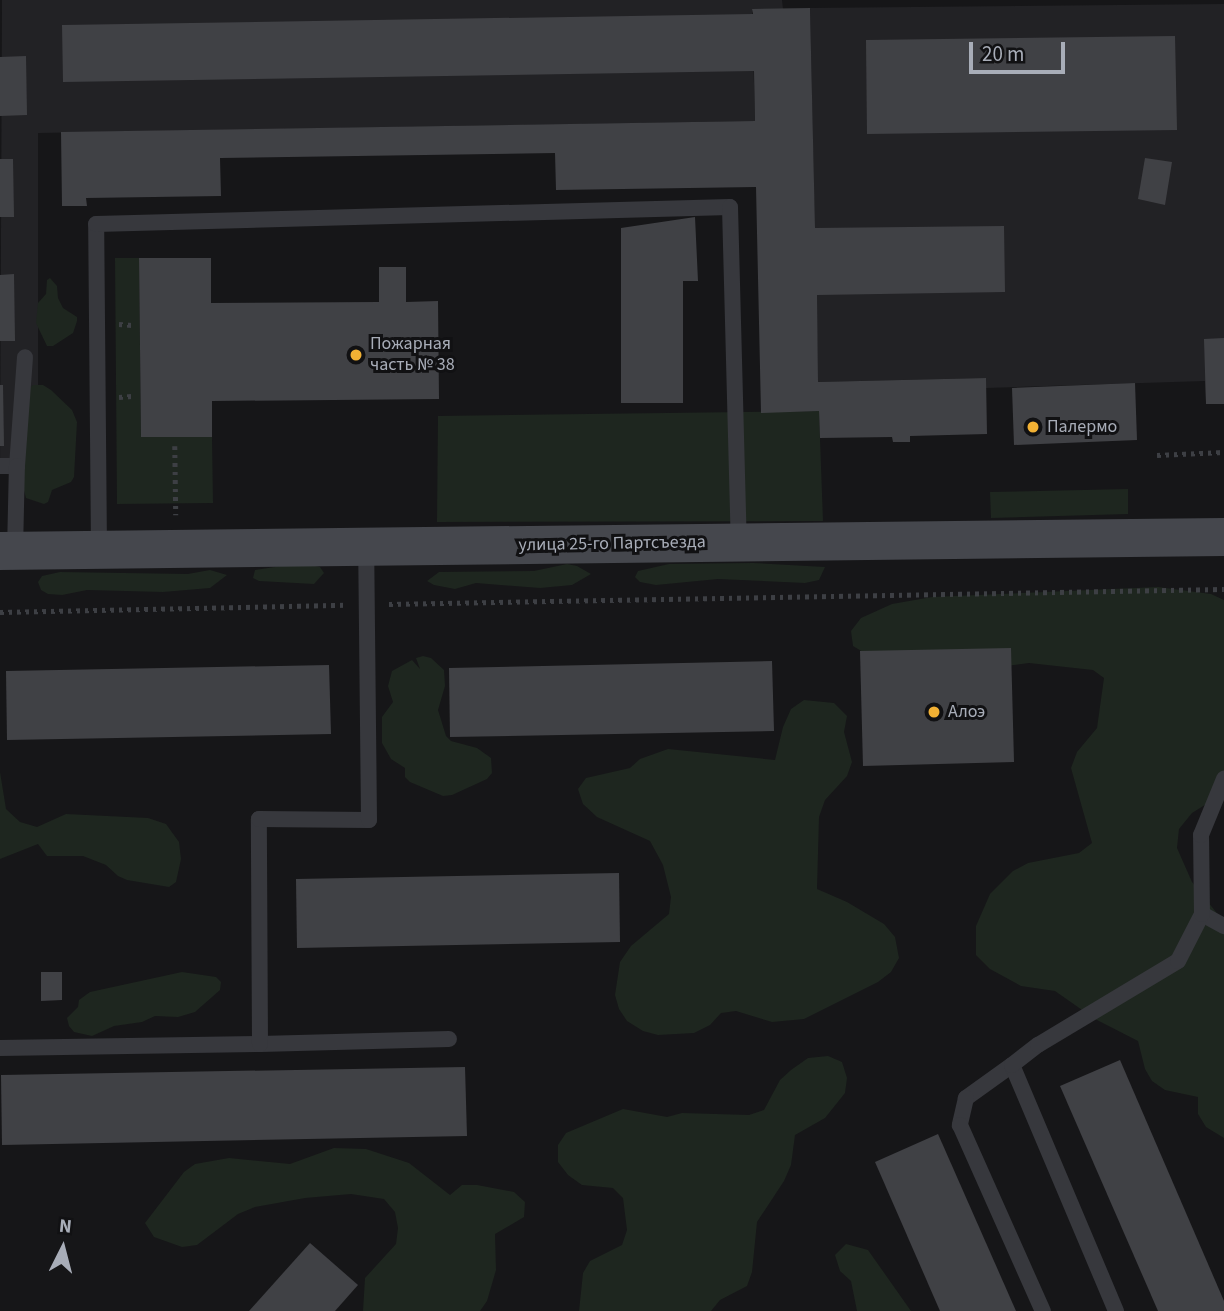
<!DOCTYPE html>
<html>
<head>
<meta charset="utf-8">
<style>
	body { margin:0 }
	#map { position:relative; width:1224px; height:1311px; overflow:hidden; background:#161618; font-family:"Source Sans 3",sans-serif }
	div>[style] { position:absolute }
	.built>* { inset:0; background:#222225 }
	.green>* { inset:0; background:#1e261f }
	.building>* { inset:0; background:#404145 }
	.path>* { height:4.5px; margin-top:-2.25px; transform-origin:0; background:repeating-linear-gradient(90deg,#3d3f44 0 3.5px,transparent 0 8.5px) }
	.lane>* { height:16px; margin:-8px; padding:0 8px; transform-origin:8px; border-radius:8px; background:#37383d }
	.secondary>* { height:38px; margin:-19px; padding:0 19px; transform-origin:19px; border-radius:19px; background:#45474d }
	.dots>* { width:19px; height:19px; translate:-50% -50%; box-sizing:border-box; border:4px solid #111113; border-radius:50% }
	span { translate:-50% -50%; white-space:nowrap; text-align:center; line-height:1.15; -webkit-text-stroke:6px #111113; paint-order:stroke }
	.poi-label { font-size:18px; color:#a8adb8 }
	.left { translate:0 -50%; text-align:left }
	.street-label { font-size:18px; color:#a8adb8 }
	.north { position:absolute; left:28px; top:1213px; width:70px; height:70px; -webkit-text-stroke:5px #111113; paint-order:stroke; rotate:6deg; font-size:19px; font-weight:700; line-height:28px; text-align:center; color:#a8adb8 }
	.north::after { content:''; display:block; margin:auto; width:24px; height:32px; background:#a8adb8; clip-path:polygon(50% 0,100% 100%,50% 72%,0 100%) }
	.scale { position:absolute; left:969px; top:42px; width:96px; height:32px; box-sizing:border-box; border:4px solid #a8adb8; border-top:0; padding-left:9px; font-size:21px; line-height:24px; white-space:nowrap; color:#a8adb8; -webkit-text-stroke:5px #111113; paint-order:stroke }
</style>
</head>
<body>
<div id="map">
	<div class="built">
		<i style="clip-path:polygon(2px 0,782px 0,783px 9px,752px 10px,755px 121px,38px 133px,38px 471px,0 472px)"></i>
		<i style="clip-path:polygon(1224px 4px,1224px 404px,1206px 404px,1205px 381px,986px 388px,985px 378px,818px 382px,810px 8px)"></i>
	</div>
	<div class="green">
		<i style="clip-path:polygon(115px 258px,139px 258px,141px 437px,212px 437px,213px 503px,117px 504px)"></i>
		<i style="clip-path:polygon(50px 278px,57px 286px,58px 298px,63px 308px,77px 317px,77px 321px,73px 333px,53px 346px,47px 346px,36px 323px,38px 303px,46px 294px,47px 280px)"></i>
		<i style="clip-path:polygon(33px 385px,43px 385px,51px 390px,72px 410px,77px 422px,74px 477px,71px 482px,52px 490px,48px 502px,44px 504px,26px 498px,22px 483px,29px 388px)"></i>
		<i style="clip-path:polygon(819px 411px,823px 521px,437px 522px,438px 416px)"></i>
		<i style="clip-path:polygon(1128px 489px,1128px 514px,991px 518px,990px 492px)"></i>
		<i style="clip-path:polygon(301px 563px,320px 567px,324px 573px,314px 584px,259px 581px,253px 578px,255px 570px)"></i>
		<i style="clip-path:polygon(753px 563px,825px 567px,819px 580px,805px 583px,718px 579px,656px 585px,640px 582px,635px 577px,638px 571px,669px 564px)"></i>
		<i style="clip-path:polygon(567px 564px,577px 566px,591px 574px,572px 585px,540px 588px,476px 583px,455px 589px,434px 585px,427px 581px,439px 572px,534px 571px)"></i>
		<i style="clip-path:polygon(210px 570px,227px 575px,210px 588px,163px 592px,87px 590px,62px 595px,48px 594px,41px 590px,38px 582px,42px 576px,60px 572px,188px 574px)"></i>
		<i style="clip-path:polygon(1158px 587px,1211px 594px,1224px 600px,1224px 793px,1192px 813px,1179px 829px,1177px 848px,1192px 882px,1224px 922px,1224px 1138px,1206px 1127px,1198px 1114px,1198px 1097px,1165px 1090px,1152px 1081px,1145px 1069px,1138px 1041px,1095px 1019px,1055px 991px,1021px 986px,990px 969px,976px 955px,976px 926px,990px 894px,1013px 871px,1028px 863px,1079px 853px,1092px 843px,1071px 768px,1077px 752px,1097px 728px,1104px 678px,1093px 670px,1029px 663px,998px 667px,868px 655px,853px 646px,851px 631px,861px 618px,892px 604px,932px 597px)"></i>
		<i style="clip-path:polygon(423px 656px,431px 658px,444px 670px,445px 686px,438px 710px,446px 736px,451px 741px,477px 748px,491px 758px,492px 773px,487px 779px,452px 795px,443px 796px,410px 782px,405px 777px,405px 768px,391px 759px,382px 743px,382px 717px,393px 702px,388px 686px,392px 671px,412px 660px,420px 669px,416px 658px)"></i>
		<i style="clip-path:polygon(804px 700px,834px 703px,847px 716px,844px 732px,852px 762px,847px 776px,825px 800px,819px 817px,817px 889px,847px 902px,884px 924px,895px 937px,899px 958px,891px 972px,878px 982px,804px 1019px,772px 1022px,736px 1011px,721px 1013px,710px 1025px,694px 1033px,658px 1035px,643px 1031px,627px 1021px,619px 1009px,615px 995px,620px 962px,631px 946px,669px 914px,671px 897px,663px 865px,650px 841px,597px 817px,583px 804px,578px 789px,586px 778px,630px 768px,640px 759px,668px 749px,775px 760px,783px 727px,791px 709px)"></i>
		<i style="clip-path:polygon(0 772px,6px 809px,20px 822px,37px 827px,66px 814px,148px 818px,166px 824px,179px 842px,181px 859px,176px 882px,169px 887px,127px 880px,118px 876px,106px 865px,83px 856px,47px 856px,38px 844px,0 859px)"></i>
		<i style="clip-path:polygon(182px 972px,216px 977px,221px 982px,220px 990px,195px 1012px,178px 1017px,155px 1016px,142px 1022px,114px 1026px,92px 1036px,74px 1032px,69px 1026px,67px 1018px,78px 1007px,79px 1000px,90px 992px)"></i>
		<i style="clip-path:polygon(828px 1056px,842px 1062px,847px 1078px,845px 1093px,825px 1118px,795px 1135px,791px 1165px,784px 1181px,757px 1222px,752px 1272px,747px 1286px,720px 1300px,711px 1311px,579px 1311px,583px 1273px,590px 1261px,622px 1245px,627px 1230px,623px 1198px,613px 1188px,582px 1185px,568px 1175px,558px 1162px,558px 1145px,566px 1133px,623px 1109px,667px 1117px,682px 1113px,749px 1115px,764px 1110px,780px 1080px,791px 1070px,808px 1058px)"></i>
		<i style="clip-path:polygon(334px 1148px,366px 1149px,409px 1163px,450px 1195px,462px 1185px,477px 1185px,514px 1192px,525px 1202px,524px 1217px,495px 1234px,496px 1270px,487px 1301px,480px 1311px,363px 1311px,365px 1278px,396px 1244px,398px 1228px,395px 1212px,384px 1199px,351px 1194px,305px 1198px,255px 1207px,238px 1214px,197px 1245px,182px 1247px,154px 1237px,145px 1223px,184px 1172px,195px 1164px,229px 1158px,290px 1164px)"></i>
		<i style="clip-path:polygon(846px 1244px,868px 1250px,911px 1311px,857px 1311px,851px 1281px,840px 1271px,835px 1255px)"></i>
	</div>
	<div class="building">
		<i style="clip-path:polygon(810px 8px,815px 228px,1004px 226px,1005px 292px,817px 295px,818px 382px,986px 378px,987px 434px,910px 436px,910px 442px,893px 442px,892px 437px,820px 438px,819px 411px,761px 413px,756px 187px,556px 190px,555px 153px,220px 158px,221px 196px,86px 198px,87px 206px,62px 206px,61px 132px,755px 121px,754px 71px,63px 82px,62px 25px,753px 14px,752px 9px)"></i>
		<i style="clip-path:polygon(1175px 36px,1177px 130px,867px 134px,866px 40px)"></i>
		<i style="clip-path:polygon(26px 56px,27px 115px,0 116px,0 57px)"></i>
		<i style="clip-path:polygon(1145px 158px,1172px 162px,1165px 205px,1138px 199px)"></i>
		<i style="clip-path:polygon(0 159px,13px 159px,14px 217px,0 217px)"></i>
		<i style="clip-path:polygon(695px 217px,698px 281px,683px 281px,683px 403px,621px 403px,621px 228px)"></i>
		<i style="clip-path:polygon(139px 258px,211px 258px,211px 303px,379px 302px,379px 267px,406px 267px,406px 302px,438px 301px,439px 399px,212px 401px,212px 437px,141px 437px)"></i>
		<i style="clip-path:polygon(14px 274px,15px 341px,0 341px,0 275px)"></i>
		<i style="clip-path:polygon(1224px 338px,1224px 404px,1206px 404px,1204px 339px)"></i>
		<i style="clip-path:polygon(1135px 383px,1137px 440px,1014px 445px,1012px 388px)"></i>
		<i style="clip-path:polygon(0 385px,3px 385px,4px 446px,0 446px)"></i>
		<i style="clip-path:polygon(1011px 648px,1014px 762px,863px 766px,860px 651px)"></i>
		<i style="clip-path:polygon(772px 661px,774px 731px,450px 737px,449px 668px)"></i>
		<i style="clip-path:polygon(329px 665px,331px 734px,7px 740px,6px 671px)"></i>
		<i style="clip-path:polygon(619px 873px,620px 942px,297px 948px,296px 879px)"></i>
		<i style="clip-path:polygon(41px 972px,62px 972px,62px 1000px,41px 1001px)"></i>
		<i style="clip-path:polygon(1120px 1060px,1224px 1301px,1224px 1311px,1158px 1311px,1060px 1086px)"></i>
		<i style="clip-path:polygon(465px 1067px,467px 1136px,2px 1145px,1px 1075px)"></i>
		<i style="clip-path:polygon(938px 1134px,1016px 1311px,940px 1311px,875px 1162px)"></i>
		<i style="clip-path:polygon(310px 1243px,358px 1285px,335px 1311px,249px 1311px)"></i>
	</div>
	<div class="path">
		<i style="left:119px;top:324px;width:13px;rotate:4deg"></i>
		<i style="left:119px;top:397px;width:13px;rotate:-4deg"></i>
		<i style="left:175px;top:446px;width:69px;rotate:89.2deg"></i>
		<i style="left:1157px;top:455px;width:67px;rotate:-2.6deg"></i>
		<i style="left:389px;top:604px;width:835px;rotate:-1.03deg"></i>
		<i style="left:0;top:612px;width:346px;rotate:-1.2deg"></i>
	</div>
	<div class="lane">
		<i style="left:0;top:466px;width:17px"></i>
		<i style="left:17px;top:466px;width:109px;rotate:-85.8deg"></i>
		<i style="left:99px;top:550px;width:326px;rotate:-90.5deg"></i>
		<i style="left:96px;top:224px;width:634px;rotate:-1.54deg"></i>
		<i style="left:730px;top:207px;width:336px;rotate:88.5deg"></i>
		<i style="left:15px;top:551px;width:85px;rotate:-88.7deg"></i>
		<i style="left:1202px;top:914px;width:25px;rotate:29deg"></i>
		<i style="left:260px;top:1044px;width:189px;rotate:-1.5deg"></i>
		<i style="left:0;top:1048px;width:260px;rotate:-0.9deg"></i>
		<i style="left:260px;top:1044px;width:225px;rotate:-90.3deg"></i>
		<i style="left:259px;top:819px;width:110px;rotate:0.5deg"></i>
		<i style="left:369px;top:820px;width:273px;rotate:-90.6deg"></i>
		<i style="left:1012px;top:1065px;width:57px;rotate:144.3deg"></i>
		<i style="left:966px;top:1098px;width:28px;rotate:103deg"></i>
		<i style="left:960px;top:1125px;width:204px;rotate:66deg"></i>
		<i style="left:1116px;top:1311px;width:267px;rotate:-112.9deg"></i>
		<i style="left:1012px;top:1065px;width:33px;rotate:-38deg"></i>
		<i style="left:1038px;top:1045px;width:163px;rotate:-31deg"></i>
		<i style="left:1178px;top:961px;width:53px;rotate:-62.9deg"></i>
		<i style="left:1202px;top:914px;width:79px;rotate:-90.7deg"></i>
		<i style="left:1201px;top:835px;width:61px;rotate:-67.7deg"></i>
	</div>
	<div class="secondary">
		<i style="left:0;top:551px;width:1224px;rotate:-0.66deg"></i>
	</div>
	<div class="dots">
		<i style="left:356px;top:355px;background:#f2b134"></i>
		<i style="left:1033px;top:427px;background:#f2b134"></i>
		<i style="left:934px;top:712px;background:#f2b134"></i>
	</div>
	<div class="poi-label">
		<span class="left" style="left:370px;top:355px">Пожарная<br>часть № 38</span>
		<span class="left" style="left:1047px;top:427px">Палермо</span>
		<span class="left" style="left:948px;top:712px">Алоэ</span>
	</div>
	<div class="street-label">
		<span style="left:612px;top:544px;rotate:-1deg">улица 25-го Партсъезда</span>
	</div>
	<div class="north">N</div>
	<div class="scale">20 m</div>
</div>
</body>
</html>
